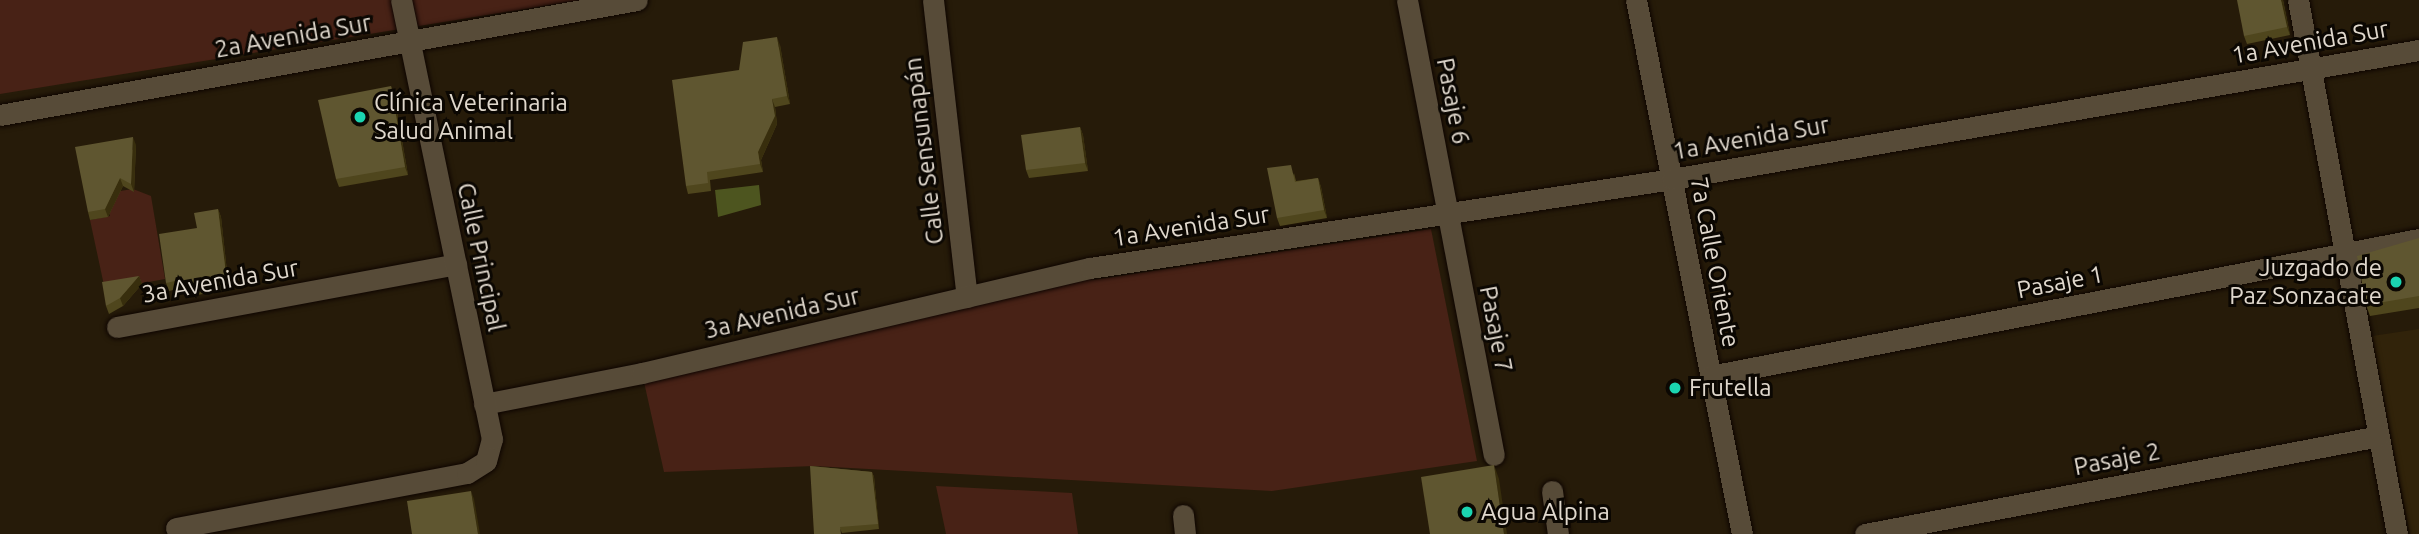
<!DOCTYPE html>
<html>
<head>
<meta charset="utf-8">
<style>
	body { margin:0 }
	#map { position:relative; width:2419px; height:534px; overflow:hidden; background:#261b09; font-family:Ubuntu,sans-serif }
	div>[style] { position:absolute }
	.built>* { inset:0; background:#31230a }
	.green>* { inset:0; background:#482216 }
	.water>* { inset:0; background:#4d551f }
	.roads { filter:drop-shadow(0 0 2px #0e0500) drop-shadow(0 0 2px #0e0500) }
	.street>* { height:21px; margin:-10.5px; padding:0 10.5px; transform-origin:10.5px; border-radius:10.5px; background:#574b38 }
	.secondary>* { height:21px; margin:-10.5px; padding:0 10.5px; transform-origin:10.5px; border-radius:10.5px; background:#574b38 }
	.wall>* { inset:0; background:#4f461d }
	.shaded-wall>* { inset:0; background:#382e0d }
	.building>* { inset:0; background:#5f5630 }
	.dots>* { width:19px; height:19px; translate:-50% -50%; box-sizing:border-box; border:4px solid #0b0702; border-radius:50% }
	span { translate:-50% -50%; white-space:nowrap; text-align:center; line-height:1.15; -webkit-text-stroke:6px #0b0702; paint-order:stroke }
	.street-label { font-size:24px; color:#e0d8cd }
	.poi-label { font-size:24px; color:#e0d8cd }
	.left { translate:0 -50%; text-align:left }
	.right { translate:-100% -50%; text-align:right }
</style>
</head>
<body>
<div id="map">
	<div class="built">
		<i style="clip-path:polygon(2419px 329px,2419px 534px,2410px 534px,2372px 336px)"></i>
	</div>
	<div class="green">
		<i style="clip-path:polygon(0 0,580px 0,0 94px)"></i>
		<i style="clip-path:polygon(133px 189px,151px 196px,165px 279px,105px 290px,90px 220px,110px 216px,108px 204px,120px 191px)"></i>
		<i style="clip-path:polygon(1431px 229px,1477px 461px,1272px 491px,814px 466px,664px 472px,642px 373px,1090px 268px,1093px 280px)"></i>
		<i style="clip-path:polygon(936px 486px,1072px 493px,1078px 534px,946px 534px)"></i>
	</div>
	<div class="water">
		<i style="clip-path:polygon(759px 185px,761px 205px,718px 217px,715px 190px)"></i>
	</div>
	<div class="roads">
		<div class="street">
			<i style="left:933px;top:0;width:299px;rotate:83.5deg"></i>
			<i style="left:1407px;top:0;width:463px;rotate:79.2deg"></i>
			<i style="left:1636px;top:0;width:544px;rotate:78.77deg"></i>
			<i style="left:2298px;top:0;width:543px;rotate:79.5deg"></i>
			<i style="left:117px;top:327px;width:345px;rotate:-10.5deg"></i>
			<i style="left:1710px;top:376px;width:722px;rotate:-10.94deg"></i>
			<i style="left:484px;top:404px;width:161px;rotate:-11.1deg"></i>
			<i style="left:642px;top:373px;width:460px;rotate:-13.2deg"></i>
			<i style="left:1090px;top:268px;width:589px;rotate:-8.69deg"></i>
			<i style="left:1672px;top:179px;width:758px;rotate:-9.8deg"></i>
			<i style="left:1552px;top:491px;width:43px;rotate:82.1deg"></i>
			<i style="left:1183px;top:515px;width:19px;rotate:84deg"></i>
			<i style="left:176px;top:528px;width:296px;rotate:-10.7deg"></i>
			<i style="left:467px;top:473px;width:22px;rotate:-32deg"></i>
			<i style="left:486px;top:461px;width:23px;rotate:-75deg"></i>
			<i style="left:492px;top:439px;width:448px;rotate:-101.7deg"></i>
			<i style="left:1865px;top:534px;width:523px;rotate:-10.79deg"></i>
		</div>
		<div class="secondary">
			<i style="left:0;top:115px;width:647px;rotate:-10.23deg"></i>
		</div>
	</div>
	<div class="wall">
		<i style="clip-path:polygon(2283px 0,2290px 35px,2247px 44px,2244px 36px)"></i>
		<i style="clip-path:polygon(780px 45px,790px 104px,775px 107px,777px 124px,761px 160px,763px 172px,710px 180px,711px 191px,688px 194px,686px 186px)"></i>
		<i style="clip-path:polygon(391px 86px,394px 94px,408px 175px,339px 187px,336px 179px)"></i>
		<i style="clip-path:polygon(1080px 127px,1083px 135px,1088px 171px,1029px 178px,1026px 170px)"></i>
		<i style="clip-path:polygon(136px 145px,134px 192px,123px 186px,108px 217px,90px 220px,88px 212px)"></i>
		<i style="clip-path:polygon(1294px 173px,1296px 181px,1318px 178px,1321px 187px,1327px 218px,1280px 226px,1277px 218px)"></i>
		<i style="clip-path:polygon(218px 209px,221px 217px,229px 290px,190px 296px,178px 289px,169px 291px,166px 283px,197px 228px)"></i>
		<i style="clip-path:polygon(2419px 238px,2419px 308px,2370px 316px,2366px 305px)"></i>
		<i style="clip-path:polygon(139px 276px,142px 284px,123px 306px,109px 314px,106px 306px)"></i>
		<i style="clip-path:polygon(810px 466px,872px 472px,874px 477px,879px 529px,842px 533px)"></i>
	</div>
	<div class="shaded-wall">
		<i style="clip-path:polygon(2281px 0,2283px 0,2290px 35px,2287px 27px)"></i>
		<i style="clip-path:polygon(777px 37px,780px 45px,790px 104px,787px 96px)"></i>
		<i style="clip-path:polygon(391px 86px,394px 94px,408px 175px,405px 167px)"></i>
		<i style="clip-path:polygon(772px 99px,775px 107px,777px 124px,761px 160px,763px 172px,760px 164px,758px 152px)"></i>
		<i style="clip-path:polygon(1080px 127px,1083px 135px,1088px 171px,1085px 163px)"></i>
		<i style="clip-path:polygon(133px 137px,136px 145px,134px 192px,131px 184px)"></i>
		<i style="clip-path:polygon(120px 178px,123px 186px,108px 217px,105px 209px)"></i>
		<i style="clip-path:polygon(1318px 178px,1321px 187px,1327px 218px,1324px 210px)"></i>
		<i style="clip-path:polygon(218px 209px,221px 217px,229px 290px,227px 282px)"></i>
		<i style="clip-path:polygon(139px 276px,142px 284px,123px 306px,120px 298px)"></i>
		<i style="clip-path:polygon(1494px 465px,1499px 479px,1507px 534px,1504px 534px)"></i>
		<i style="clip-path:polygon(872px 472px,874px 477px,879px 529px,878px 524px)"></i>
		<i style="clip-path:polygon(471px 491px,474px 499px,480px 534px,478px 534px)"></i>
	</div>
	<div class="building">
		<i style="clip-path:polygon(2237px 0,2281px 0,2287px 27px,2244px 36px)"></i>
		<i style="clip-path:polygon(777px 37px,787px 96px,772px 99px,775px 116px,758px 152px,760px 164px,707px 172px,708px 183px,686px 186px,672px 80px,739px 70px,743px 42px)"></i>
		<i style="clip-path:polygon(391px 86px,405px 167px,336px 179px,318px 100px)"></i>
		<i style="clip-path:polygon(1080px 127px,1085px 163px,1026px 170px,1021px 135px)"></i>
		<i style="clip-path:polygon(133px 137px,131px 184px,120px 178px,105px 209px,88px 212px,75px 147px)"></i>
		<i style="clip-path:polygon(1291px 165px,1295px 182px,1318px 178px,1324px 210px,1277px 218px,1267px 168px)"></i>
		<i style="clip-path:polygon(218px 209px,227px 282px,187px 288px,175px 281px,166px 283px,159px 234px,197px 228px,194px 213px)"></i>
		<i style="clip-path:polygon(2419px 238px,2419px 296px,2366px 305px,2357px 256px)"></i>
		<i style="clip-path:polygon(139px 276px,120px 298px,106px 306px,102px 282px)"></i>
		<i style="clip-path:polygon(1494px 465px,1504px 534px,1430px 534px,1421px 477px)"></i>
		<i style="clip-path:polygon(810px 466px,872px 472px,878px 524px,840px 527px,841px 534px,814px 534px)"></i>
		<i style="clip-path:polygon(471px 491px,478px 534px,412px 534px,407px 501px)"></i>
	</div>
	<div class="dots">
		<i style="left:360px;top:117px;background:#1bd5b1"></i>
		<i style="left:2396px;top:282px;background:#1bd5b1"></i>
		<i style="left:1675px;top:388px;background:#1bd5b1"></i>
		<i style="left:1467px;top:512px;background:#1bd5b1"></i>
	</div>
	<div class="street-label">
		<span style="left:293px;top:36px;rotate:-10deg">2a Avenida Sur</span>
		<span style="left:2310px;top:42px;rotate:-10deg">1a Avenida Sur</span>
		<span style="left:1453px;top:101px;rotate:79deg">Pasaje 6</span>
		<span style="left:1751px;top:138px;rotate:-10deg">1a Avenida Sur</span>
		<span style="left:924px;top:151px;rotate:-97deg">Calle Sensunapán</span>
		<span style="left:1191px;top:226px;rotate:-9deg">1a Avenida Sur</span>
		<span style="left:481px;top:257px;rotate:78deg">Calle Principal</span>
		<span style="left:1715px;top:262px;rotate:79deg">7a Calle Oriente</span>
		<span style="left:220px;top:281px;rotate:-10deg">3a Avenida Sur</span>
		<span style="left:2060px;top:282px;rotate:-11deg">Pasaje 1</span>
		<span style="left:782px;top:313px;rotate:-13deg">3a Avenida Sur</span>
		<span style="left:1496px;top:329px;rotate:79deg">Pasaje 7</span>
		<span style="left:2117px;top:459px;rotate:-11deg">Pasaje 2</span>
	</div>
	<div class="poi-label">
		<span class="left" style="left:374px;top:117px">Clínica Veterinaria<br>Salud Animal</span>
		<span class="right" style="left:2382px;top:282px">Juzgado de<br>Paz Sonzacate</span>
		<span class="left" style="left:1689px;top:388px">Frutella</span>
		<span class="left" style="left:1481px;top:512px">Agua Alpina</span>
	</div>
</div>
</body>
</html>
